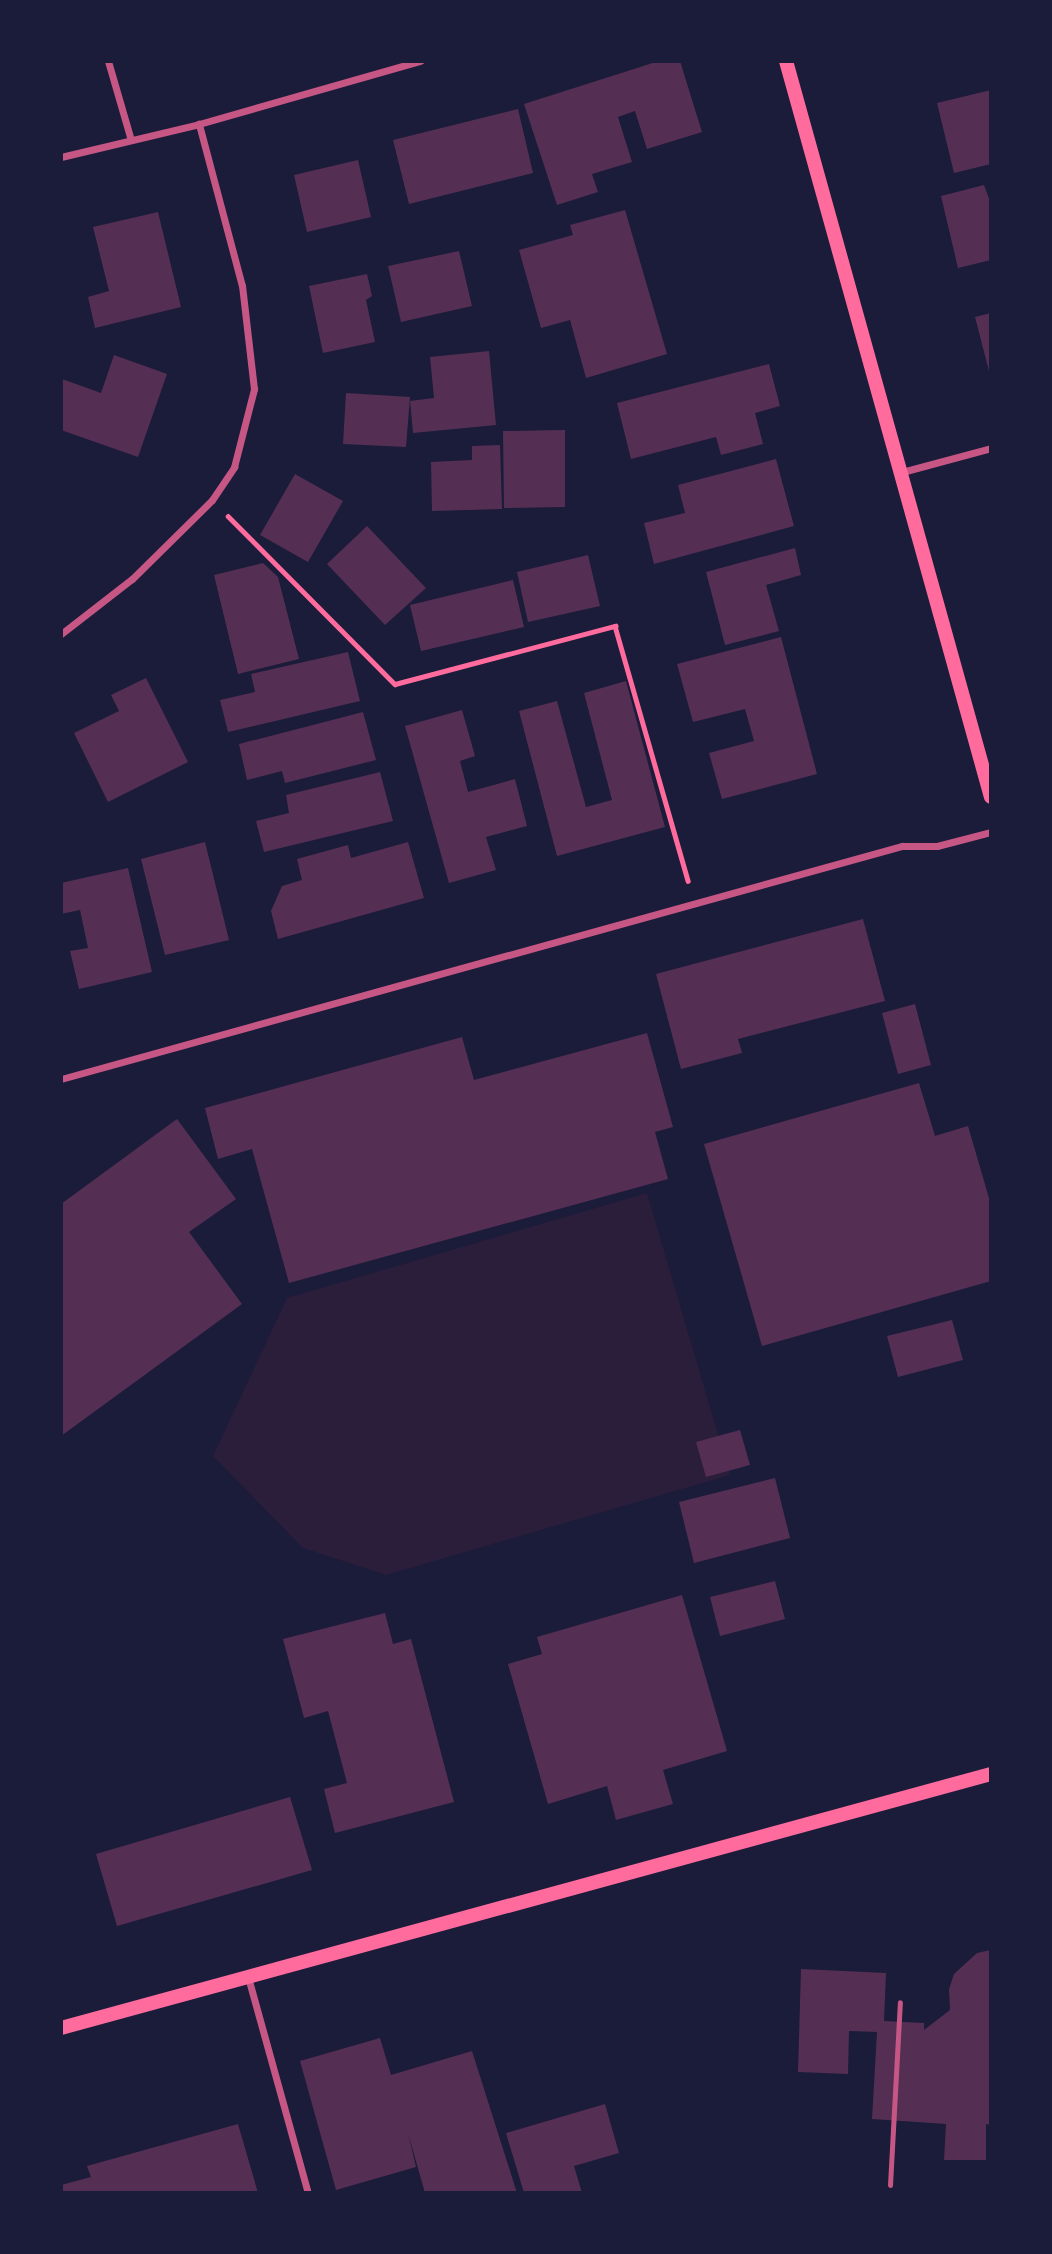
<!DOCTYPE html>
<html>
<head>
<meta charset="utf-8">
<style>
	body { margin:0 }
	#map { position:relative; width:1052px; height:2254px; overflow:hidden; background:#1b1b3a; font-family:"PT Sans",sans-serif }
	div>[style] { position:absolute }
	.green>* { inset:0; background:#2a1e3b }
	.building>* { inset:0; background:#542f53 }
	.path>* { height:4.5px; margin:-2.25px; padding:0 2.25px; transform-origin:2.25px; border-radius:2.25px; background:#ff6b9d }
	.service>* { height:5px; margin:-2.5px; padding:0 2.5px; transform-origin:2.5px; border-radius:2.5px; background:#c65784 }
	.minor>* { height:7px; margin:-3.5px; padding:0 3.5px; transform-origin:3.5px; border-radius:3.5px; background:#c65784 }
	.secondary>* { height:14px; margin:-7px; padding:0 7px; transform-origin:7px; border-radius:7px; background:#ff6b9d }
	span { translate:-50% -50%; white-space:nowrap; text-align:center; line-height:1.15; -webkit-text-stroke:5px #1b1b3a; paint-order:stroke }
	.frame { position:absolute; inset:0; border:63px solid #1b1b3a; pointer-events:none }
</style>
</head>
<body>
<div id="map">
	<div class="green">
		<i style="clip-path:polygon(647px 1193px,730px 1475px,386px 1575px,303px 1548px,213px 1456px,287px 1298px)"></i>
	</div>
	<div class="building">
		<i style="clip-path:polygon(659px 61px,680px 61px,702px 132px,647px 149px,635px 111px,618px 117px,632px 162px,592px 174px,598px 192px,557px 205px,524px 104px)"></i>
		<i style="clip-path:polygon(991px 90px,991px 164px,954px 173px,937px 103px)"></i>
		<i style="clip-path:polygon(518px 109px,533px 173px,409px 204px,393px 140px)"></i>
		<i style="clip-path:polygon(358px 160px,371px 217px,307px 232px,294px 175px)"></i>
		<i style="clip-path:polygon(984px 185px,991px 204px,991px 260px,958px 268px,941px 196px)"></i>
		<i style="clip-path:polygon(625px 210px,667px 354px,586px 378px,570px 320px,541px 328px,519px 250px,573px 235px,570px 225px)"></i>
		<i style="clip-path:polygon(158px 212px,181px 307px,95px 328px,88px 297px,109px 291px,93px 227px)"></i>
		<i style="clip-path:polygon(459px 251px,472px 306px,401px 322px,388px 266px)"></i>
		<i style="clip-path:polygon(367px 274px,372px 296px,366px 300px,375px 342px,323px 353px,309px 286px)"></i>
		<i style="clip-path:polygon(991px 313px,991px 375px,990px 375px,975px 317px)"></i>
		<i style="clip-path:polygon(489px 351px,496px 425px,413px 433px,410px 401px,434px 398px,430px 357px)"></i>
		<i style="clip-path:polygon(114px 355px,167px 374px,138px 457px,61px 430px,62px 379px,101px 393px)"></i>
		<i style="clip-path:polygon(769px 364px,780px 406px,755px 413px,763px 444px,721px 455px,716px 437px,631px 459px,617px 403px)"></i>
		<i style="clip-path:polygon(346px 393px,410px 397px,406px 447px,343px 444px)"></i>
		<i style="clip-path:polygon(565px 430px,565px 507px,504px 508px,503px 431px)"></i>
		<i style="clip-path:polygon(500px 445px,502px 509px,432px 511px,431px 462px,472px 460px,472px 446px)"></i>
		<i style="clip-path:polygon(776px 459px,794px 526px,654px 564px,644px 523px,685px 513px,678px 485px)"></i>
		<i style="clip-path:polygon(295px 474px,343px 501px,308px 562px,260px 535px)"></i>
		<i style="clip-path:polygon(367px 526px,426px 588px,385px 625px,327px 564px)"></i>
		<i style="clip-path:polygon(795px 548px,801px 575px,766px 585px,779px 631px,725px 645px,706px 572px)"></i>
		<i style="clip-path:polygon(588px 555px,600px 606px,528px 622px,517px 572px)"></i>
		<i style="clip-path:polygon(263px 563px,278px 577px,299px 659px,238px 674px,214px 575px)"></i>
		<i style="clip-path:polygon(513px 580px,524px 627px,421px 651px,410px 605px)"></i>
		<i style="clip-path:polygon(781px 637px,817px 774px,722px 799px,709px 753px,754px 741px,745px 709px,693px 722px,677px 664px)"></i>
		<i style="clip-path:polygon(348px 652px,360px 701px,228px 732px,220px 700px,255px 692px,251px 674px)"></i>
		<i style="clip-path:polygon(146px 678px,188px 762px,108px 802px,74px 733px,119px 711px,111px 695px)"></i>
		<i style="clip-path:polygon(626px 681px,665px 827px,557px 856px,519px 711px,557px 701px,586px 807px,612px 800px,584px 693px)"></i>
		<i style="clip-path:polygon(462px 710px,475px 756px,460px 761px,468px 792px,515px 779px,527px 826px,486px 837px,496px 870px,449px 883px,405px 726px)"></i>
		<i style="clip-path:polygon(363px 712px,376px 760px,285px 783px,282px 771px,247px 780px,239px 744px)"></i>
		<i style="clip-path:polygon(380px 772px,393px 821px,264px 852px,256px 821px,289px 813px,286px 795px)"></i>
		<i style="clip-path:polygon(205px 842px,229px 940px,165px 955px,141px 859px)"></i>
		<i style="clip-path:polygon(408px 842px,424px 898px,278px 939px,271px 911px,282px 886px,302px 880px,297px 859px,348px 845px,351px 858px)"></i>
		<i style="clip-path:polygon(128px 868px,152px 972px,79px 989px,70px 951px,88px 948px,80px 910px,61px 914px,61px 883px)"></i>
		<i style="clip-path:polygon(863px 919px,885px 1001px,738px 1039px,742px 1053px,681px 1069px,656px 974px)"></i>
		<i style="clip-path:polygon(915px 1004px,931px 1065px,898px 1074px,882px 1013px)"></i>
		<i style="clip-path:polygon(647px 1033px,673px 1127px,655px 1132px,668px 1179px,289px 1283px,252px 1149px,218px 1159px,205px 1108px,462px 1037px,474px 1080px)"></i>
		<i style="clip-path:polygon(919px 1083px,935px 1136px,968px 1126px,991px 1205px,991px 1281px,762px 1346px,704px 1144px)"></i>
		<i style="clip-path:polygon(177px 1119px,236px 1199px,189px 1232px,242px 1304px,61px 1436px,61px 1204px)"></i>
		<i style="clip-path:polygon(952px 1320px,963px 1360px,898px 1377px,887px 1336px)"></i>
		<i style="clip-path:polygon(740px 1430px,750px 1465px,706px 1477px,696px 1442px)"></i>
		<i style="clip-path:polygon(775px 1478px,790px 1538px,694px 1563px,679px 1502px)"></i>
		<i style="clip-path:polygon(775px 1581px,785px 1619px,720px 1636px,710px 1597px)"></i>
		<i style="clip-path:polygon(682px 1595px,727px 1751px,663px 1770px,673px 1804px,616px 1820px,607px 1786px,548px 1804px,508px 1664px,542px 1654px,537px 1637px)"></i>
		<i style="clip-path:polygon(385px 1613px,393px 1644px,411px 1639px,454px 1802px,335px 1833px,324px 1789px,347px 1783px,328px 1711px,304px 1718px,283px 1639px)"></i>
		<i style="clip-path:polygon(290px 1797px,312px 1870px,117px 1926px,96px 1854px)"></i>
		<i style="clip-path:polygon(991px 1950px,991px 2125px,986px 2124px,986px 2160px,944px 2160px,946px 2124px,872px 2119px,877px 2032px,849px 2031px,848px 2074px,798px 2072px,801px 1969px,886px 1973px,884px 2021px,924px 2023px,924px 2030px,950px 2010px,949px 1989px,954px 1974px,977px 1953px)"></i>
		<i style="clip-path:polygon(380px 2038px,391px 2075px,472px 2051px,517px 2193px,425px 2193px,408px 2133px,416px 2167px,336px 2190px,300px 2061px)"></i>
		<i style="clip-path:polygon(605px 2104px,619px 2153px,574px 2166px,582px 2193px,524px 2193px,506px 2133px)"></i>
		<i style="clip-path:polygon(238px 2124px,258px 2193px,61px 2193px,61px 2185px,91px 2177px,87px 2166px)"></i>
	</div>
	<div class="path">
		<i style="left:228px;top:516px;width:237px;rotate:45.2deg"></i>
		<i style="left:395px;top:684px;width:228px;rotate:-14.8deg"></i>
		<i style="left:615px;top:626px;width:265px;rotate:74deg"></i>
	</div>
	<div class="service">
		<i style="left:890px;top:2185px;width:183px;rotate:-86.9deg"></i>
	</div>
	<div class="minor">
		<i style="left:108px;top:61px;width:82px;rotate:73.8deg"></i>
		<i style="left:61px;top:157px;width:142px;rotate:-13.4deg"></i>
		<i style="left:199px;top:124px;width:230px;rotate:-15.9deg"></i>
		<i style="left:902px;top:472px;width:92px;rotate:-15.1deg"></i>
		<i style="left:61px;top:634px;width:90px;rotate:-37.8deg"></i>
		<i style="left:132px;top:579px;width:112px;rotate:-44.6deg"></i>
		<i style="left:212px;top:500px;width:40px;rotate:-56deg"></i>
		<i style="left:234px;top:467px;width:81px;rotate:-75.6deg"></i>
		<i style="left:254px;top:389px;width:104px;rotate:-96.6deg"></i>
		<i style="left:242px;top:286px;width:168px;rotate:-104.9deg"></i>
		<i style="left:61px;top:1079px;width:873px;rotate:-15.49deg"></i>
		<i style="left:902px;top:846px;width:35px"></i>
		<i style="left:937px;top:846px;width:56px;rotate:-14.5deg"></i>
		<i style="left:248px;top:1977px;width:224px;rotate:74.5deg"></i>
	</div>
	<div class="secondary">
		<i style="left:786px;top:61px;width:764px;rotate:74.44deg"></i>
		<i style="left:61px;top:2028px;width:964px;rotate:-15.28deg"></i>
	</div>
	<div class="frame"></div>
</div>
</body>
</html>
